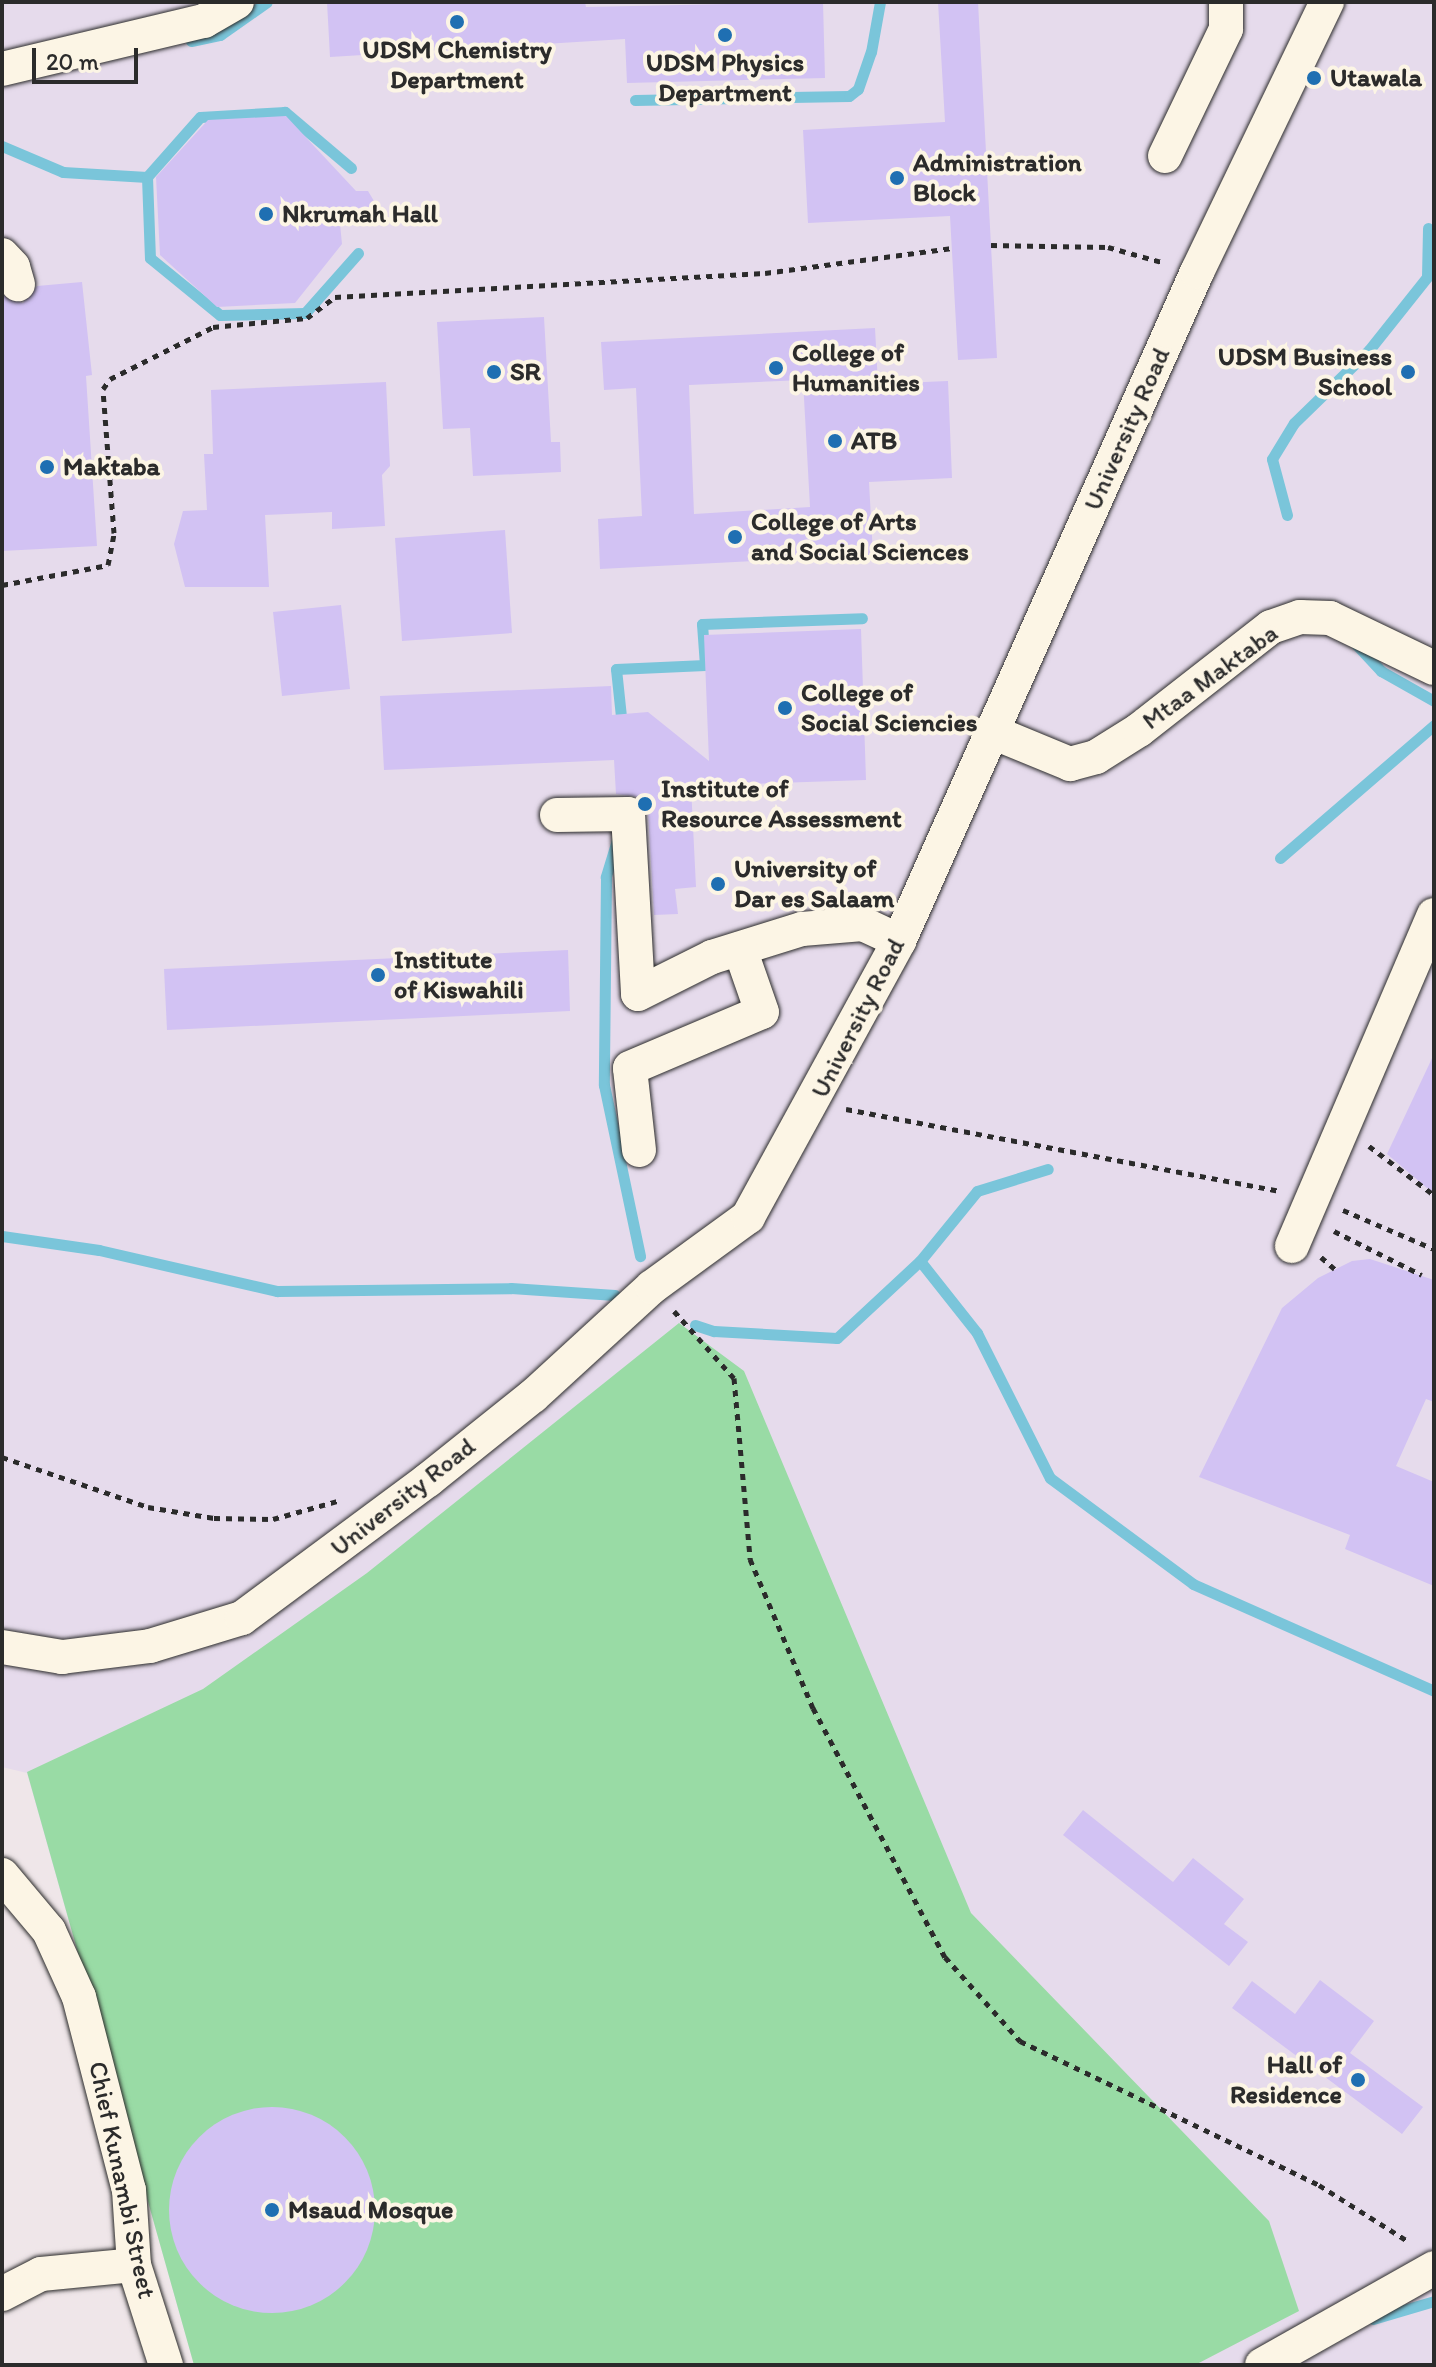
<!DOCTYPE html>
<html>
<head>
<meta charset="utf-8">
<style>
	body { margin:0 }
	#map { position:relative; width:1436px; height:2367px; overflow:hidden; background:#efe6e9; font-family:Itim,sans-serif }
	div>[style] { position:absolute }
	.built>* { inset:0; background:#e6dbec }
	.green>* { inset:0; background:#99dba5 }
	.stream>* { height:11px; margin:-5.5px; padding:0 5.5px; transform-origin:5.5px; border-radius:5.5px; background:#7ac5da }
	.building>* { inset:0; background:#d2c2f3 }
	.round { border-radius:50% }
	.path>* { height:5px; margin-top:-2.5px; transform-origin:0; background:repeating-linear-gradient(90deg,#2b2b2b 0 6px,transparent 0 12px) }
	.roads { filter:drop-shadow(0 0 2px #2b2b2b) drop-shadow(0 0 2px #2b2b2b) }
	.minor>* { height:34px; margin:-17px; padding:0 17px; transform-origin:17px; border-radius:17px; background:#fcf5e5 }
	.dots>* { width:22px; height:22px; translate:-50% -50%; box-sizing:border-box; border:4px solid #fcf5e5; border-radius:50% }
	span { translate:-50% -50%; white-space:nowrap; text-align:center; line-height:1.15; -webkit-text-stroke:8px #fcf5e5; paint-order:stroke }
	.poi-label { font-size:26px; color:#2b2b2b; font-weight:700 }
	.left { translate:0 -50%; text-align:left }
	.right { translate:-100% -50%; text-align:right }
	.street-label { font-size:26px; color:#2b2b2b }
	.frame { position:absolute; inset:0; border:4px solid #2b2b2b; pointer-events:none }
	.scale { position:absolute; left:32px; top:48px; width:106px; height:36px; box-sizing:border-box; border:4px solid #2b2b2b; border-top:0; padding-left:10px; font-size:24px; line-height:28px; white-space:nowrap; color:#2b2b2b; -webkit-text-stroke:6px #fcf5e5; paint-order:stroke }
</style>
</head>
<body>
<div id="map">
	<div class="built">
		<i style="clip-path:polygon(2px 2px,1434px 2px,1434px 2365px,194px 2365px,27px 1773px,2px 1767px)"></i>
	</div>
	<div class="green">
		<i style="clip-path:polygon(679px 1323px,744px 1371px,971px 1913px,1269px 2221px,1299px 2311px,1195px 2365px,194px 2365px,27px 1772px,203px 1689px,367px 1573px)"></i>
	</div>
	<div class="stream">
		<i style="left:191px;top:41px;width:30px;rotate:-12deg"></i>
		<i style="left:220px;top:35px;width:57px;rotate:-35.1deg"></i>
		<i style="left:635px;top:100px;width:214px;rotate:-1.1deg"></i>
		<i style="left:849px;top:96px;width:11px;rotate:-38deg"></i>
		<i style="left:858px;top:89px;width:39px;rotate:-71deg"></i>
		<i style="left:871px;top:52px;width:51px;rotate:-79.8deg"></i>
		<i style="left:2px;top:146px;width:66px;rotate:23.1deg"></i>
		<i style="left:63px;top:172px;width:84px;rotate:3.4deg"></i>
		<i style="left:351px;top:168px;width:87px;rotate:-139.7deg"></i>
		<i style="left:285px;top:112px;width:85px;rotate:176.6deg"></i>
		<i style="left:200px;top:117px;width:80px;rotate:131.5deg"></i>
		<i style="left:147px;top:177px;width:81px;rotate:87.9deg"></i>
		<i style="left:150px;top:258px;width:90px;rotate:39.2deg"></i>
		<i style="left:220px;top:315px;width:85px;rotate:-1.3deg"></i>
		<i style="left:305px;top:313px;width:80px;rotate:-48.5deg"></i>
		<i style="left:1287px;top:515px;width:58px;rotate:-105deg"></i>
		<i style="left:1272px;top:459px;width:42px;rotate:-58.6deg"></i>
		<i style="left:1294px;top:423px;width:105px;rotate:-44.2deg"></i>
		<i style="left:1369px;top:350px;width:93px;rotate:-51.5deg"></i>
		<i style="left:1427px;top:277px;width:49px;rotate:-88.8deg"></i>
		<i style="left:1354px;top:642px;width:40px;rotate:47deg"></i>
		<i style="left:1381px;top:671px;width:61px;rotate:29.5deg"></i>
		<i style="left:622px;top:726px;width:57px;rotate:-96deg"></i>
		<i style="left:616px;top:669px;width:89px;rotate:-2.6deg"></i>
		<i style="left:705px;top:665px;width:41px;rotate:-94.2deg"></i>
		<i style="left:702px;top:624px;width:160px;rotate:-2.1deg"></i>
		<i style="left:617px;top:840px;width:39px;rotate:107deg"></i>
		<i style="left:606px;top:877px;width:208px;rotate:90.6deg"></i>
		<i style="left:604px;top:1085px;width:175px;rotate:78.1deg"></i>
		<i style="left:1280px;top:858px;width:203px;rotate:-40.8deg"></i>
		<i style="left:2px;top:1236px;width:98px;rotate:8.2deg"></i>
		<i style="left:99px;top:1250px;width:183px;rotate:13deg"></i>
		<i style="left:277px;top:1291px;width:234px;rotate:-0.7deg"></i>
		<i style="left:511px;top:1288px;width:104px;rotate:3.9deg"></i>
		<i style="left:920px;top:1261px;width:92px;rotate:51.6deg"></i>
		<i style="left:977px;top:1333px;width:162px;rotate:63.3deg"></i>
		<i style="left:1050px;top:1478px;width:178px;rotate:36.5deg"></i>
		<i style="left:1193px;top:1584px;width:264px;rotate:23.9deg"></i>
		<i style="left:695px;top:1325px;width:20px;rotate:18deg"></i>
		<i style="left:714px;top:1331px;width:123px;rotate:3.3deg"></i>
		<i style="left:837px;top:1338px;width:113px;rotate:-42.9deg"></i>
		<i style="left:920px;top:1261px;width:90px;rotate:-50.8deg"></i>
		<i style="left:977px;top:1191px;width:74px;rotate:-17.2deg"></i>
		<i style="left:1373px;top:2319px;width:64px;rotate:-16.4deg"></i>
	</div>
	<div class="building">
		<i style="clip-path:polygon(327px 2px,585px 2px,586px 7px,823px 2px,825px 78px,627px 83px,625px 39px,330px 57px)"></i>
		<i style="clip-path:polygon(938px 2px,978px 2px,997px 358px,958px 360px,950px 216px,808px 223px,803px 130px,945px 122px)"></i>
		<i style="clip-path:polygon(286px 116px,356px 191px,368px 191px,377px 206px,371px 221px,340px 224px,342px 244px,295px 303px,217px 307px,160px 255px,156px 177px,208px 120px)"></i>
		<i style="clip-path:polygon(82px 282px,92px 375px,86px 376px,97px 546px,2px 551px,2px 295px,23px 303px,37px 286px)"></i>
		<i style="clip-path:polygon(544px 317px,551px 442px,560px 442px,561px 472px,473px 476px,470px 428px,443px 429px,437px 322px)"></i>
		<i style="clip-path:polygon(evenodd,875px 328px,878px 384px,948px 381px,952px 478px,869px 482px,873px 555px,600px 569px,598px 519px,642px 516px,636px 388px,604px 390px,601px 342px,875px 328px,803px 380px,810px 507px,694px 514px,689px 385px,803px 380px)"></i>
		<i style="clip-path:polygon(386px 382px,390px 466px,382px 475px,385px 526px,332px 529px,332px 512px,265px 515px,269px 587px,185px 587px,174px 544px,183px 511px,207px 510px,204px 454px,213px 454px,211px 390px)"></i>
		<i style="clip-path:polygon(505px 530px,512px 633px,402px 641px,395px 538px)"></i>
		<i style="clip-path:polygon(341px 605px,350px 689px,282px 696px,273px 612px)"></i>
		<i style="clip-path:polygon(861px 629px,866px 780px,691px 786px,696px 887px,675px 889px,678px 914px,654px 915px,648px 812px,638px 797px,616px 794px,614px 760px,384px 770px,380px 696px,611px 686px,612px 715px,648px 712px,709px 761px,704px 635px)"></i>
		<i style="clip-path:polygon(568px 950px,570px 1011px,167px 1030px,164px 969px)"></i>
		<i style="clip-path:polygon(1434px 1054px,1434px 1194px,1387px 1154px)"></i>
		<i style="clip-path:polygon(1370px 1259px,1434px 1280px,1434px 1402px,1426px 1399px,1396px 1466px,1434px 1482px,1434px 1586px,1345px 1549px,1350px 1535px,1199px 1477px,1282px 1308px,1318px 1278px,1352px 1261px)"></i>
		<i style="clip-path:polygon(1083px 1810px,1173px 1882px,1193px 1858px,1244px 1899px,1224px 1924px,1248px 1942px,1229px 1966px,1063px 1835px)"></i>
		<i style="clip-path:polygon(1320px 1980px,1374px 2021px,1350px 2053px,1423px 2107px,1402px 2134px,1232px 2008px,1252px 1981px,1295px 2014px)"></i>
		<i class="round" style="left:169px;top:2107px;width:206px;height:206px"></i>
	</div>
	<div class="path">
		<i style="left:991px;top:245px;width:117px;rotate:1deg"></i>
		<i style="left:1108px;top:247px;width:59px;rotate:15.7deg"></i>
		<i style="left:2px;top:585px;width:108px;rotate:-10.7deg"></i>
		<i style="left:108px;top:565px;width:33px;rotate:-79deg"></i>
		<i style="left:114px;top:533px;width:144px;rotate:-94.4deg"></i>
		<i style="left:103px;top:389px;width:12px;rotate:-55deg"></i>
		<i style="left:110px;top:379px;width:115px;rotate:-26.8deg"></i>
		<i style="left:213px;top:327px;width:94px;rotate:-5.5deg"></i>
		<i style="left:307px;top:318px;width:35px;rotate:-37deg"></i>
		<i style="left:335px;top:297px;width:431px;rotate:-3.2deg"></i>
		<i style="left:765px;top:273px;width:189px;rotate:-7.6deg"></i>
		<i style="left:846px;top:1109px;width:442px;rotate:10.7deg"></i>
		<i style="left:1369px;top:1146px;width:81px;rotate:37deg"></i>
		<i style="left:1343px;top:1210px;width:99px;rotate:23.2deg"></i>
		<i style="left:1334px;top:1231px;width:98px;rotate:26.6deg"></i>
		<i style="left:1321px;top:1257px;width:18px;rotate:41deg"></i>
		<i style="left:674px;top:1311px;width:90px;rotate:48.2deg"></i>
		<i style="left:734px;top:1378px;width:182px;rotate:84.9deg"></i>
		<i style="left:750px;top:1559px;width:162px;rotate:67.1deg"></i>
		<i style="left:813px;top:1708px;width:282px;rotate:62.1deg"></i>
		<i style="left:945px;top:1957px;width:113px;rotate:48.2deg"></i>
		<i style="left:1020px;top:2041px;width:332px;rotate:25.7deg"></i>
		<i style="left:1319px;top:2185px;width:107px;rotate:32.3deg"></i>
		<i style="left:2px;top:1457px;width:154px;rotate:18.9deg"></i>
		<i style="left:148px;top:1507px;width:67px;rotate:9.5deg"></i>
		<i style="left:214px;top:1518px;width:59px;rotate:1deg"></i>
		<i style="left:273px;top:1519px;width:71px;rotate:-15.6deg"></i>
	</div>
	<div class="roads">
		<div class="minor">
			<i style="left:2px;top:69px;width:208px;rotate:-13.4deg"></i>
			<i style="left:204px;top:21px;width:38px;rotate:-30deg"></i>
			<i style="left:1165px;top:156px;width:141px;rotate:-64.3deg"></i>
			<i style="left:1226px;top:29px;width:27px;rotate:-90deg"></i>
			<i style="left:2px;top:255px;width:16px;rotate:47deg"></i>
			<i style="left:13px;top:267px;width:18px;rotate:74deg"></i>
			<i style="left:990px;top:731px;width:87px;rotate:22.4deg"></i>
			<i style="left:1070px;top:764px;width:27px;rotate:-15deg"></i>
			<i style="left:1096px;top:757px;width:51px;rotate:-32.1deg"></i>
			<i style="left:1139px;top:730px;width:167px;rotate:-38deg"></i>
			<i style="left:1271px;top:627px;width:31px;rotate:-19deg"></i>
			<i style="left:1300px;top:617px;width:30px;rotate:2deg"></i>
			<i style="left:1330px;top:618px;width:115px;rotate:25.7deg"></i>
			<i style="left:557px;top:815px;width:71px;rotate:-0.8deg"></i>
			<i style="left:628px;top:814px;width:180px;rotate:86.8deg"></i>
			<i style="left:638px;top:994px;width:83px;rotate:-26.6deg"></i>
			<i style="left:712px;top:957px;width:94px;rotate:-17.3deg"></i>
			<i style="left:802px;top:929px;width:61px;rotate:-4.7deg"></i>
			<i style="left:863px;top:924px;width:40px;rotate:25deg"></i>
			<i style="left:639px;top:1150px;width:82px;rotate:-96.3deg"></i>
			<i style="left:630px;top:1068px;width:143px;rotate:-23deg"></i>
			<i style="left:762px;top:1012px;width:67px;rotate:-109.2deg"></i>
			<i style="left:1292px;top:1246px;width:360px;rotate:-66.8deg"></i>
			<i style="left:2px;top:1647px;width:61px;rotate:9.5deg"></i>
			<i style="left:62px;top:1657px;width:89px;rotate:-7.1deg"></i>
			<i style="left:150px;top:1646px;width:96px;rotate:-16.9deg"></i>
			<i style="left:242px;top:1618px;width:232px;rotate:-36.6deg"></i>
			<i style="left:428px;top:1480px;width:134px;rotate:-38.7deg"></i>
			<i style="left:533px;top:1396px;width:161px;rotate:-42.5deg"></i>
			<i style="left:652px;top:1287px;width:119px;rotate:-36.1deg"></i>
			<i style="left:748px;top:1217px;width:315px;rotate:-61.3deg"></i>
			<i style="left:899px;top:941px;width:732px;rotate:-65.99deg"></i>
			<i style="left:1197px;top:272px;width:300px;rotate:-64.3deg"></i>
			<i style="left:2px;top:1875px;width:73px;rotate:50deg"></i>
			<i style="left:49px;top:1931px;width:72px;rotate:65.6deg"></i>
			<i style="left:79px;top:1997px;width:199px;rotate:75.5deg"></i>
			<i style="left:129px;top:2190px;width:75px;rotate:86.2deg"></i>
			<i style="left:134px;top:2265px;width:105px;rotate:72.3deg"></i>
			<i style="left:2px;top:2294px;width:44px;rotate:-27.1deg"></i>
			<i style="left:41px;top:2274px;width:93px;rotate:-5.5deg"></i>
			<i style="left:1262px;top:2365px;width:197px;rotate:-29.4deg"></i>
		</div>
	</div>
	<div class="dots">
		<i style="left:457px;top:22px;background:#1f6fb2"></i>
		<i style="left:725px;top:35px;background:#1f6fb2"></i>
		<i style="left:1314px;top:78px;background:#1f6fb2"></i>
		<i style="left:897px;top:178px;background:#1f6fb2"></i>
		<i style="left:266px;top:214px;background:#1f6fb2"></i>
		<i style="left:776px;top:368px;background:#1f6fb2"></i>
		<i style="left:494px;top:372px;background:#1f6fb2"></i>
		<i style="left:1408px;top:372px;background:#1f6fb2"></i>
		<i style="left:835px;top:441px;background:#1f6fb2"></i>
		<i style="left:47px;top:467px;background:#1f6fb2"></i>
		<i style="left:735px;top:537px;background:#1f6fb2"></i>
		<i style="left:785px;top:708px;background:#1f6fb2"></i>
		<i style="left:645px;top:804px;background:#1f6fb2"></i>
		<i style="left:718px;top:884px;background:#1f6fb2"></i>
		<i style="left:378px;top:975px;background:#1f6fb2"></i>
		<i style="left:1358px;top:2080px;background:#1f6fb2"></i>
		<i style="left:272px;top:2210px;background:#1f6fb2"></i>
	</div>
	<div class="poi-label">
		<span style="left:457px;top:65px">UDSM Chemistry<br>Department</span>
		<span style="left:725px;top:78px">UDSM Physics<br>Department</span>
		<span class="left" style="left:1330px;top:78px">Utawala</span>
		<span class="left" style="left:913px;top:178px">Administration<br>Block</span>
		<span class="left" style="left:282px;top:214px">Nkrumah Hall</span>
		<span class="left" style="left:792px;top:368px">College of<br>Humanities</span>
		<span class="right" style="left:1392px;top:372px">UDSM Business<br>School</span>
		<span class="left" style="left:510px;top:372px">SR</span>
		<span class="left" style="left:851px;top:441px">ATB</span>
		<span class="left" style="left:63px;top:467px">Maktaba</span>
		<span class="left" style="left:751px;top:537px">College of Arts<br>and Social Sciences</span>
		<span class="left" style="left:801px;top:708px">College of<br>Social Sciencies</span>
		<span class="left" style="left:661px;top:804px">Institute of<br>Resource Assessment</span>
		<span class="left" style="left:734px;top:884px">University of<br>Dar es Salaam</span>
		<span class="left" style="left:394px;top:975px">Institute<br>of Kiswahili</span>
		<span class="right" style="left:1342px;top:2080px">Hall of<br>Residence</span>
		<span class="left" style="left:288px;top:2210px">Msaud Mosque</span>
	</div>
	<div class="street-label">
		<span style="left:1127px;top:429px;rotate:-66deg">University Road</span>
		<span style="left:1210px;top:677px;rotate:-36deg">Mtaa Maktaba</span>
		<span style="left:858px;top:1018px;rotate:-63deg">University Road</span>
		<span style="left:403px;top:1497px;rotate:-38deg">University Road</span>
		<span style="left:122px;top:2180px;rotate:78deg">Chief Kunambi Street</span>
	</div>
	<div class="frame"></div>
	<div class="scale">20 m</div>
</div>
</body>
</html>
